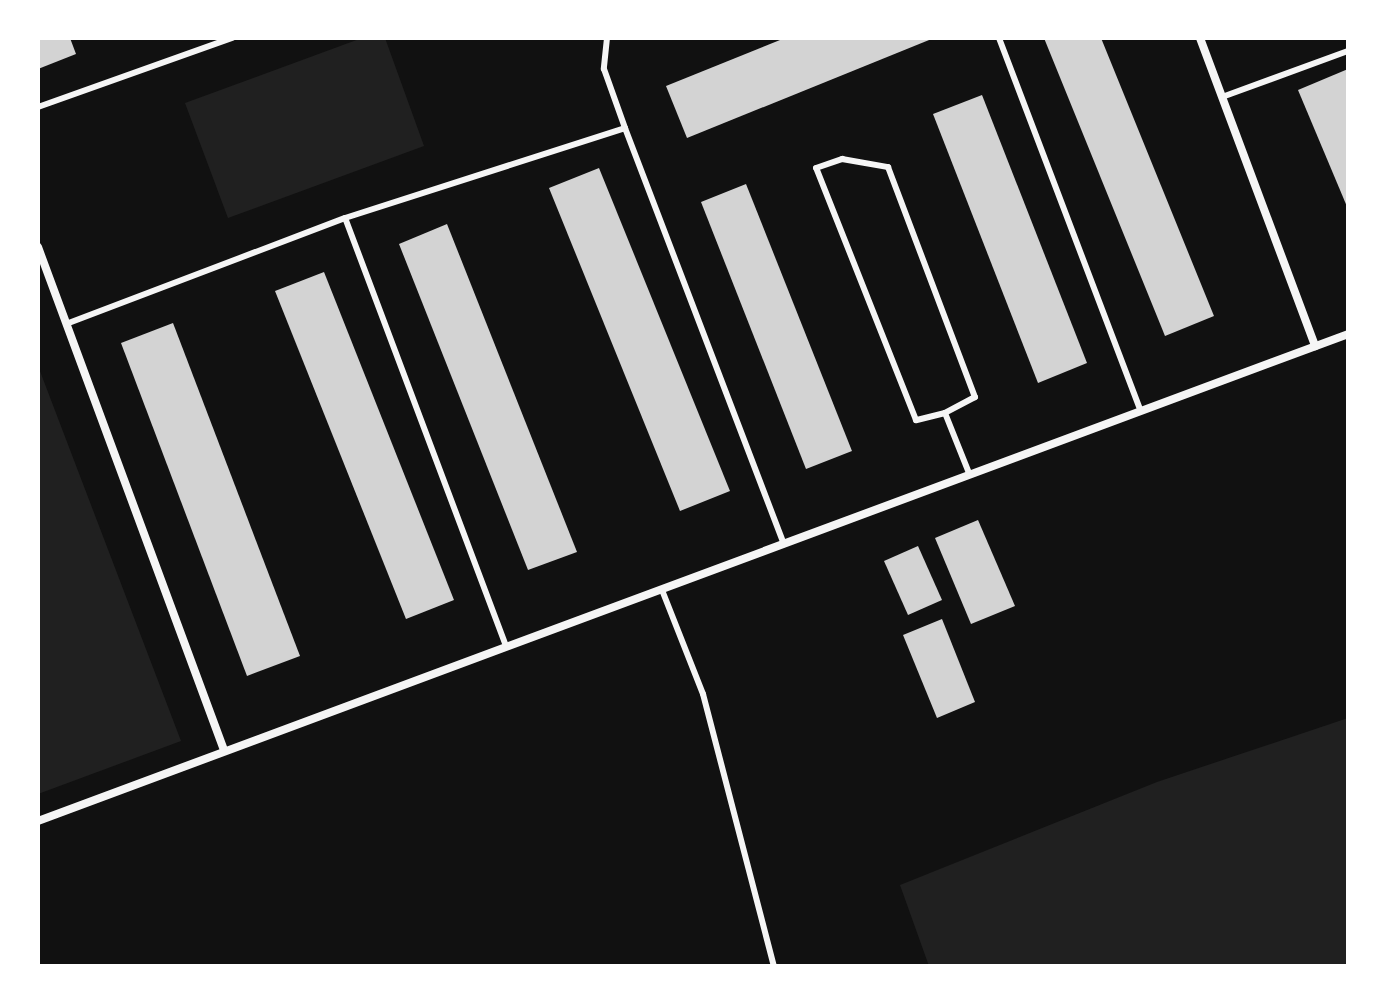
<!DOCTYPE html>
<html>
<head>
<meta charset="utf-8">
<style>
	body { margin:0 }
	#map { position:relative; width:1386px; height:1004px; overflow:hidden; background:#111; font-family:"Titillium Web",sans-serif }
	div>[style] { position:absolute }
	.green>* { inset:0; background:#202020 }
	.building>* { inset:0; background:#d3d3d3 }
	.service>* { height:6px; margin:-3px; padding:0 3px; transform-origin:3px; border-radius:3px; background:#f5f5f5 }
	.minor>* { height:8px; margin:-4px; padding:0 4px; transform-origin:4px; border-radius:4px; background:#f5f5f5 }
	span { translate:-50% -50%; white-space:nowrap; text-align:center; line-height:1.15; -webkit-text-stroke:7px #fff; paint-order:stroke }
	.frame { position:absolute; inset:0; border:40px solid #fff; pointer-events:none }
</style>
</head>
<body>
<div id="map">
	<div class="green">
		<i style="clip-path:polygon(362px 38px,385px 38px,424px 146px,228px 218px,185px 103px)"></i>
		<i style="clip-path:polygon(38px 366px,181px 741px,38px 794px)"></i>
		<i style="clip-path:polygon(1348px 718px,1348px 966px,929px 966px,900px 885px,1157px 782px)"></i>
	</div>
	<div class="building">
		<i style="clip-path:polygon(38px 38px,70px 38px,76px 54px,38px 69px)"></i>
		<i style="clip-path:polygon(785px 38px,934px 38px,687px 138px,666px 86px)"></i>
		<i style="clip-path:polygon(1044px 38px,1101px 38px,1214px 316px,1165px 336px)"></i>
		<i style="clip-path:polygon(1348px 69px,1348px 209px,1298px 90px)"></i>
		<i style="clip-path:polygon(982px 95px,1087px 363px,1038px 383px,933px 114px)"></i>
		<i style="clip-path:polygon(599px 168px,730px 491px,680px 511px,549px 188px)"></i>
		<i style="clip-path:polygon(746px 184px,852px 451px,806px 469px,701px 202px)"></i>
		<i style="clip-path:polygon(447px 224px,577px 552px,528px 570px,399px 244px)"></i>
		<i style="clip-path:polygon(324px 272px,454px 600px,406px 619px,275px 291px)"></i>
		<i style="clip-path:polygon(173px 323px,300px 656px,247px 676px,121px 343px)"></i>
		<i style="clip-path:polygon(978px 520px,1015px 606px,971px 624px,935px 538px)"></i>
		<i style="clip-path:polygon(918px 546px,942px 600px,908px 615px,884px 561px)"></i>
		<i style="clip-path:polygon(942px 619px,975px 702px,937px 718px,903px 635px)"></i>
	</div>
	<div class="service">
		<i style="left:607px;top:38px;width:31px;rotate:96deg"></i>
		<i style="left:604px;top:69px;width:63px;rotate:70.4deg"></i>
		<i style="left:999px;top:38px;width:397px;rotate:69.2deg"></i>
		<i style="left:1222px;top:97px;width:134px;rotate:-20.1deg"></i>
		<i style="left:38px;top:107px;width:206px;rotate:-19.6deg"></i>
		<i style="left:66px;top:324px;width:298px;rotate:-20.8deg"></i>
		<i style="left:945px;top:413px;width:30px;rotate:166deg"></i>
		<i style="left:916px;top:420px;width:271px;rotate:-111.6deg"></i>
		<i style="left:816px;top:168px;width:28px;rotate:-19deg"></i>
		<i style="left:842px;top:159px;width:47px;rotate:9.9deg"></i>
		<i style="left:888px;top:167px;width:246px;rotate:69.3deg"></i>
		<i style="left:975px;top:397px;width:34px;rotate:152deg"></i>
		<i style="left:945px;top:413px;width:65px;rotate:68.2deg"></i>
		<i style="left:662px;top:590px;width:112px;rotate:68.5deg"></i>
		<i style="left:703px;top:694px;width:281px;rotate:75.4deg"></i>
		<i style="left:506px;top:646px;width:457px;rotate:-110.6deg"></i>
		<i style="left:345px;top:218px;width:294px;rotate:-17.8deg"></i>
		<i style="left:625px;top:128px;width:443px;rotate:69.1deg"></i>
	</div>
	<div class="minor">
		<i style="left:1200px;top:38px;width:329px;rotate:69.5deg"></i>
		<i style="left:38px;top:247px;width:536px;rotate:69.71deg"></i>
		<i style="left:38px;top:821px;width:1398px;rotate:-20.39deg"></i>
	</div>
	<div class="frame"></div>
</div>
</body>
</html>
